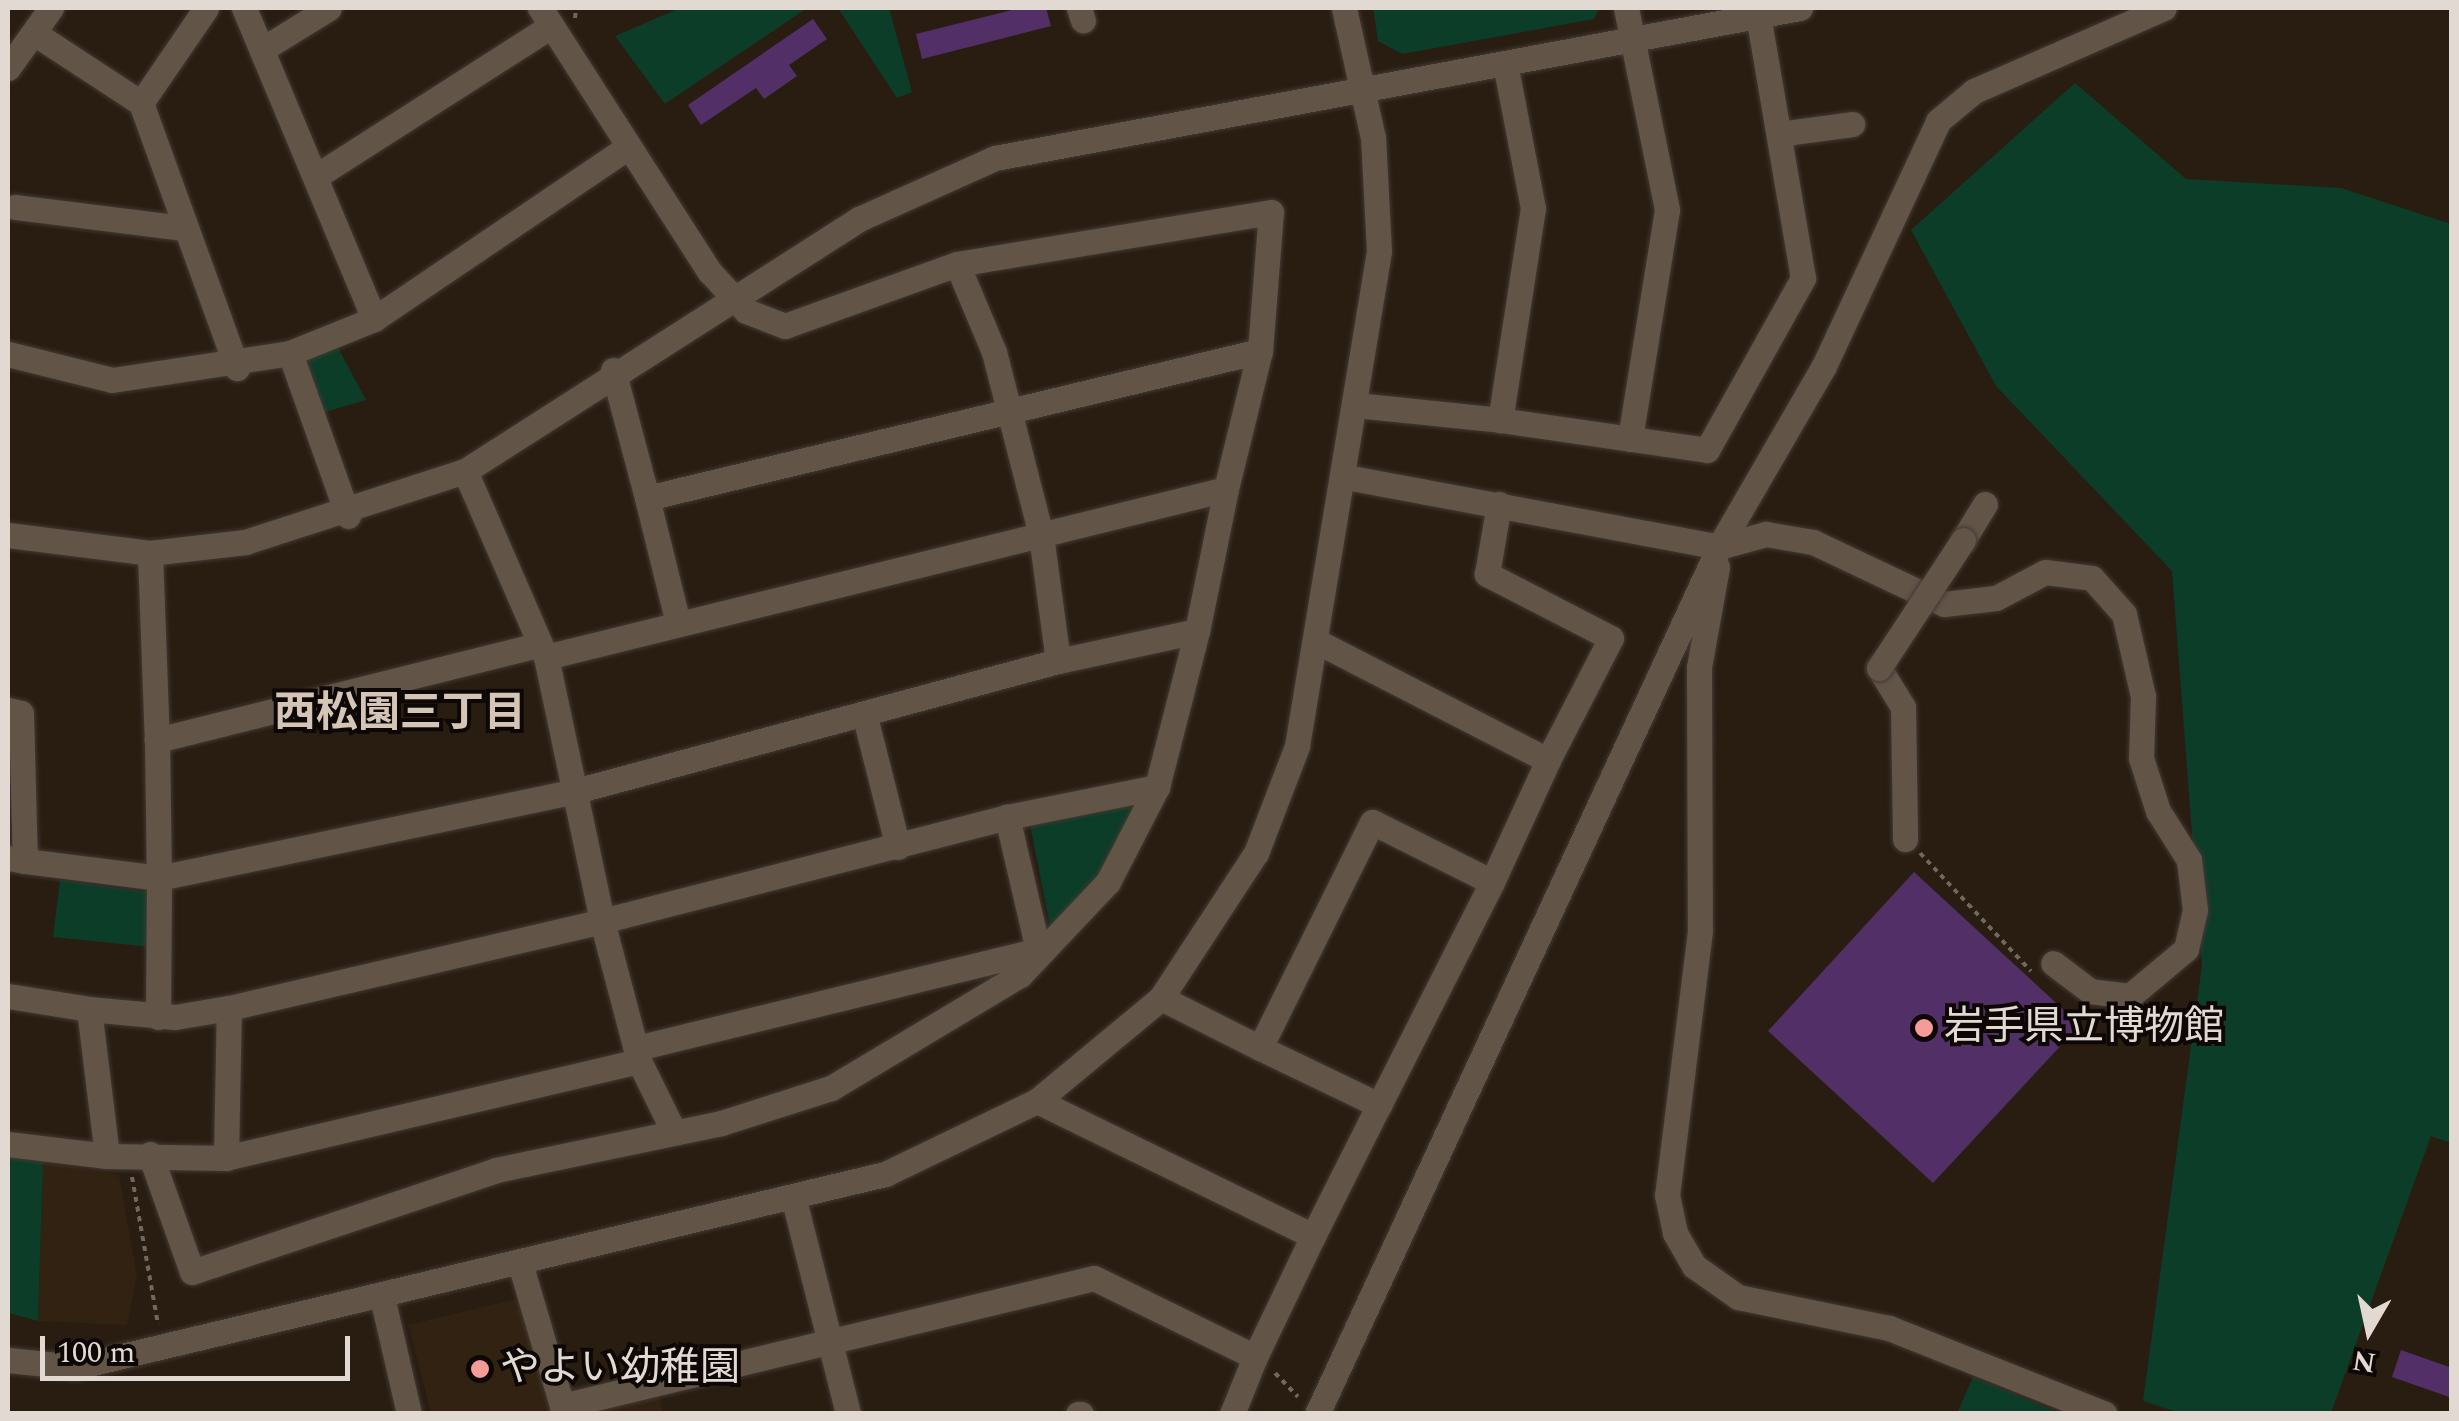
<!DOCTYPE html>
<html>
<head>
<meta charset="utf-8">
<style>
	body { margin:0 }
	#map { position:relative; width:2459px; height:1421px; overflow:hidden; background:#291d12; font-family:Spectral,"Noto Sans JP",serif }
	div>[style] { position:absolute }
	.built>* { inset:0; background:#322211 }
	.green>* { inset:0; background:#0b3d28 }
	.building>* { inset:0; background:#522f67 }
	.path>* { height:4px; margin-top:-2px; transform-origin:0; background:repeating-linear-gradient(90deg,#71675d 0 5px,transparent 0 10px) }
	.roads { filter:drop-shadow(0 0 2px #433933) drop-shadow(0 0 2px #433933) }
	.minor>* { height:25px; margin:-12.5px; padding:0 12.5px; transform-origin:12.5px; border-radius:12.5px; background:#625548 }
	.bridges { filter:drop-shadow(0 0 2px #433933) drop-shadow(0 0 2px #433933) }
	.minor-bridge>* { height:25px; margin:-12.5px; padding:0 12.5px; transform-origin:12.5px; border-radius:12.5px; background:#625548 }
	.dots>* { width:28px; height:28px; translate:-50% -50%; box-sizing:border-box; border:5px solid #0d0805; border-radius:50% }
	span { translate:-50% -50%; white-space:nowrap; text-align:center; line-height:1.15; -webkit-text-stroke:8px #0d0805; paint-order:stroke }
	.poi-label { font-size:40px; color:#e1d9d2 }
	.left { translate:0 -50%; text-align:left }
	.neighbourhood-label { font-size:42px; color:#d4c5b6; font-weight:700 }
	.frame { position:absolute; inset:0; border:10px solid #e1d9d2; pointer-events:none }
	.north { position:absolute; left:2319px; top:1281px; width:100px; height:100px; -webkit-text-stroke:8px #0d0805; paint-order:stroke; rotate:189deg; font-size:28px; font-weight:700; line-height:40px; text-align:center; color:#e1d9d2 }
	.north::after { content:''; display:block; margin:auto; width:35px; height:45px; background:#e1d9d2; clip-path:polygon(50% 0,100% 100%,50% 72%,0 100%) }
	.scale { position:absolute; left:40px; top:1336px; width:310px; height:45px; box-sizing:border-box; border:5px solid #e1d9d2; border-top:0; padding-left:12px; font-size:30px; line-height:35px; white-space:nowrap; color:#e1d9d2; -webkit-text-stroke:8px #0d0805; paint-order:stroke }
</style>
</head>
<body>
<div id="map">
	<div class="built">
		<i style="clip-path:polygon(43px 1162px,119px 1175px,137px 1276px,127px 1325px,38px 1321px)"></i>
		<i style="clip-path:polygon(520px 1298px,552px 1413px,431px 1413px,408px 1325px)"></i>
		<i style="clip-path:polygon(659px 1393px,663px 1413px,558px 1414px)"></i>
	</div>
	<div class="green">
		<i style="clip-path:polygon(680px 8px,807px 8px,665px 104px,615px 36px)"></i>
		<i style="clip-path:polygon(838px 8px,889px 8px,912px 92px,897px 98px)"></i>
		<i style="clip-path:polygon(1373px 8px,1599px 8px,1594px 19px,1402px 54px,1378px 41px)"></i>
		<i style="clip-path:polygon(2075px 83px,2186px 179px,2341px 188px,2451px 224px,2451px 1143px,2431px 1136px,2331px 1413px,2180px 1413px,2143px 1401px,2202px 965px,2172px 571px,1996px 386px,1911px 230px)"></i>
		<i style="clip-path:polygon(336px 344px,366px 400px,318px 414px,298px 359px)"></i>
		<i style="clip-path:polygon(1125px 803px,1139px 817px,1104px 871px,1050px 926px,1030px 825px)"></i>
		<i style="clip-path:polygon(60px 880px,146px 892px,150px 947px,53px 937px)"></i>
		<i style="clip-path:polygon(8px 1157px,43px 1162px,38px 1321px,8px 1313px)"></i>
		<i style="clip-path:polygon(1973px 1377px,2060px 1413px,1957px 1413px)"></i>
	</div>
	<div class="building">
		<i style="clip-path:polygon(1020px 8px,1046px 8px,1051px 26px,922px 59px,916px 34px)"></i>
		<i style="clip-path:polygon(813px 19px,827px 39px,789px 65px,797px 76px,764px 99px,756px 88px,701px 125px,688px 105px)"></i>
		<i style="clip-path:polygon(1914px 872px,2080px 1025px,1933px 1183px,1768px 1031px)"></i>
		<i style="clip-path:polygon(2401px 1350px,2452px 1368px,2452px 1398px,2392px 1377px)"></i>
	</div>
	<div class="path">
		<i style="left:575px;top:18px;width:10px;rotate:-84deg"></i>
		<i style="left:1920px;top:853px;width:162px;rotate:46.8deg"></i>
		<i style="left:132px;top:1177px;width:150px;rotate:80deg"></i>
		<i style="left:1275px;top:1373px;width:33px;rotate:46deg"></i>
	</div>
	<div class="roads">
		<div class="minor">
			<i style="left:244px;top:8px;width:337px;rotate:67.3deg"></i>
			<i style="left:1079px;top:8px;width:13px;rotate:72deg"></i>
			<i style="left:1626px;top:8px;width:206px;rotate:78.5deg"></i>
			<i style="left:1667px;top:210px;width:232px;rotate:99.2deg"></i>
			<i style="left:34px;top:33px;width:128px;rotate:33.2deg"></i>
			<i style="left:141px;top:103px;width:282px;rotate:70.1deg"></i>
			<i style="left:266px;top:47px;width:74px;rotate:-31.8deg"></i>
			<i style="left:1505px;top:63px;width:148px;rotate:79.1deg"></i>
			<i style="left:1533px;top:208px;width:215px;rotate:98.8deg"></i>
			<i style="left:1500px;top:420px;width:209px;rotate:8.2deg"></i>
			<i style="left:1707px;top:450px;width:197px;rotate:-60.8deg"></i>
			<i style="left:1803px;top:278px;width:267px;rotate:-99.7deg"></i>
			<i style="left:8px;top:68px;width:74px;rotate:-54.4deg"></i>
			<i style="left:141px;top:103px;width:115px;rotate:-55.6deg"></i>
			<i style="left:1779px;top:134px;width:74px;rotate:-7.8deg"></i>
			<i style="left:318px;top:175px;width:277px;rotate:-32.6deg"></i>
			<i style="left:15px;top:207px;width:170px;rotate:7.1deg"></i>
			<i style="left:290px;top:353px;width:173px;rotate:70.4deg"></i>
			<i style="left:8px;top:354px;width:107px;rotate:14deg"></i>
			<i style="left:112px;top:380px;width:180px;rotate:-8.6deg"></i>
			<i style="left:290px;top:353px;width:91px;rotate:-22deg"></i>
			<i style="left:374px;top:319px;width:307px;rotate:-34.1deg"></i>
			<i style="left:613px;top:370px;width:132px;rotate:75.1deg"></i>
			<i style="left:1356px;top:405px;width:145px;rotate:5.9deg"></i>
			<i style="left:465px;top:471px;width:203px;rotate:66.5deg"></i>
			<i style="left:546px;top:657px;width:270px;rotate:78deg"></i>
			<i style="left:602px;top:921px;width:145px;rotate:75.2deg"></i>
			<i style="left:639px;top:1061px;width:424px;rotate:166.8deg"></i>
			<i style="left:226px;top:1158px;width:150px;rotate:-88.9deg"></i>
			<i style="left:229px;top:1008px;width:383px;rotate:-13.1deg"></i>
			<i style="left:602px;top:921px;width:418px;rotate:-14.4deg"></i>
			<i style="left:1007px;top:817px;width:153px;rotate:-11.3deg"></i>
			<i style="left:1346px;top:477px;width:380px;rotate:10.6deg"></i>
			<i style="left:1719px;top:547px;width:49px;rotate:-15.5deg"></i>
			<i style="left:1766px;top:534px;width:48px;rotate:9.7deg"></i>
			<i style="left:1813px;top:542px;width:145px;rotate:25.3deg"></i>
			<i style="left:1944px;top:604px;width:52px;rotate:-6.6deg"></i>
			<i style="left:1996px;top:598px;width:55px;rotate:-28deg"></i>
			<i style="left:2045px;top:572px;width:47px;rotate:7.3deg"></i>
			<i style="left:2092px;top:578px;width:48px;rotate:48.4deg"></i>
			<i style="left:2124px;top:614px;width:84px;rotate:77deg"></i>
			<i style="left:2143px;top:696px;width:62px;rotate:91.8deg"></i>
			<i style="left:2141px;top:758px;width:56px;rotate:72.2deg"></i>
			<i style="left:2158px;top:811px;width:58px;rotate:57.7deg"></i>
			<i style="left:2189px;top:860px;width:50px;rotate:83.2deg"></i>
			<i style="left:2195px;top:910px;width:40px;rotate:103deg"></i>
			<i style="left:2186px;top:949px;width:73px;rotate:140deg"></i>
			<i style="left:2130px;top:996px;width:40px;rotate:-172.9deg"></i>
			<i style="left:2090px;top:991px;width:46px;rotate:-142.9deg"></i>
			<i style="left:1226px;top:489px;width:142px;rotate:-76.2deg"></i>
			<i style="left:8px;top:535px;width:143px;rotate:7.2deg"></i>
			<i style="left:150px;top:553px;width:96px;rotate:-6.6deg"></i>
			<i style="left:245px;top:542px;width:231px;rotate:-17.9deg"></i>
			<i style="left:465px;top:471px;width:468px;rotate:-32.6deg"></i>
			<i style="left:859px;top:219px;width:149px;rotate:-24.2deg"></i>
			<i style="left:995px;top:158px;width:819px;rotate:-10.56deg"></i>
			<i style="left:1963px;top:540px;width:42px;rotate:-58.6deg"></i>
			<i style="left:150px;top:553px;width:187px;rotate:87.9deg"></i>
			<i style="left:1717px;top:567px;width:102px;rotate:100.2deg"></i>
			<i style="left:1699px;top:667px;width:264px;rotate:89.8deg"></i>
			<i style="left:1700px;top:931px;width:266px;rotate:97.1deg"></i>
			<i style="left:1667px;top:1195px;width:39px;rotate:78deg"></i>
			<i style="left:1675px;top:1233px;width:38px;rotate:60deg"></i>
			<i style="left:1694px;top:1266px;width:54px;rotate:35.2deg"></i>
			<i style="left:1738px;top:1297px;width:154px;rotate:11.6deg"></i>
			<i style="left:1889px;top:1328px;width:232px;rotate:21.7deg"></i>
			<i style="left:678px;top:623px;width:129px;rotate:-103.9deg"></i>
			<i style="left:647px;top:498px;width:630px;rotate:-13.49deg"></i>
			<i style="left:1260px;top:351px;width:139px;rotate:-85.5deg"></i>
			<i style="left:1271px;top:212px;width:318px;rotate:170.6deg"></i>
			<i style="left:1316px;top:641px;width:261px;rotate:27.2deg"></i>
			<i style="left:1548px;top:760px;width:137px;rotate:-62.7deg"></i>
			<i style="left:1611px;top:638px;width:140px;rotate:-152.7deg"></i>
			<i style="left:1487px;top:574px;width:71px;rotate:-80.3deg"></i>
			<i style="left:538px;top:645px;width:393px;rotate:166deg"></i>
			<i style="left:157px;top:740px;width:138px;rotate:89.2deg"></i>
			<i style="left:159px;top:878px;width:422px;rotate:-11.8deg"></i>
			<i style="left:572px;top:792px;width:503px;rotate:-15.09deg"></i>
			<i style="left:1058px;top:661px;width:127px;rotate:-97.7deg"></i>
			<i style="left:1041px;top:535px;width:189px;rotate:-104.4deg"></i>
			<i style="left:994px;top:352px;width:95px;rotate:-112.8deg"></i>
			<i style="left:957px;top:264px;width:183px;rotate:160.2deg"></i>
			<i style="left:785px;top:326px;width:42px;rotate:-159deg"></i>
			<i style="left:746px;top:311px;width:54px;rotate:-132.8deg"></i>
			<i style="left:709px;top:271px;width:313px;rotate:-122.7deg"></i>
			<i style="left:546px;top:657px;width:700px;rotate:-13.88deg"></i>
			<i style="left:1226px;top:489px;width:145px;rotate:101.5deg"></i>
			<i style="left:1197px;top:631px;width:142px;rotate:167.8deg"></i>
			<i style="left:1879px;top:668px;width:46px;rotate:58.4deg"></i>
			<i style="left:1903px;top:707px;width:132px;rotate:89.1deg"></i>
			<i style="left:8px;top:710px;width:13px;rotate:13deg"></i>
			<i style="left:21px;top:713px;width:148px;rotate:88.5deg"></i>
			<i style="left:25px;top:861px;width:17px;rotate:-170deg"></i>
			<i style="left:865px;top:717px;width:134px;rotate:75.8deg"></i>
			<i style="left:25px;top:861px;width:135px;rotate:7.2deg"></i>
			<i style="left:159px;top:878px;width:139px;rotate:90.4deg"></i>
			<i style="left:1492px;top:882px;width:134px;rotate:-65.3deg"></i>
			<i style="left:8px;top:996px;width:82px;rotate:9.1deg"></i>
			<i style="left:89px;top:1009px;width:148px;rotate:83deg"></i>
			<i style="left:107px;top:1156px;width:100px;rotate:-173.1deg"></i>
			<i style="left:1161px;top:998px;width:111px;rotate:26.8deg"></i>
			<i style="left:1260px;top:1048px;width:132px;rotate:25.6deg"></i>
			<i style="left:1379px;top:1105px;width:250px;rotate:-63.1deg"></i>
			<i style="left:1492px;top:882px;width:134px;rotate:-153.4deg"></i>
			<i style="left:1372px;top:822px;width:252px;rotate:116.4deg"></i>
			<i style="left:89px;top:1009px;width:86px;rotate:5.3deg"></i>
			<i style="left:175px;top:1017px;width:55px;rotate:-9.5deg"></i>
			<i style="left:637px;top:1048px;width:413px;rotate:-13.7deg"></i>
			<i style="left:1038px;top:950px;width:137px;rotate:-103.1deg"></i>
			<i style="left:639px;top:1061px;width:79px;rotate:63.8deg"></i>
			<i style="left:150px;top:1154px;width:125px;rotate:70.4deg"></i>
			<i style="left:192px;top:1272px;width:321px;rotate:-18.5deg"></i>
			<i style="left:496px;top:1170px;width:230px;rotate:-11.8deg"></i>
			<i style="left:721px;top:1123px;width:115px;rotate:-17.7deg"></i>
			<i style="left:831px;top:1088px;width:220px;rotate:-30.9deg"></i>
			<i style="left:1020px;top:975px;width:128px;rotate:-46.6deg"></i>
			<i style="left:1108px;top:882px;width:107px;rotate:-62.7deg"></i>
			<i style="left:1157px;top:787px;width:161px;rotate:-75.6deg"></i>
			<i style="left:107px;top:1156px;width:119px;rotate:1deg"></i>
			<i style="left:794px;top:1200px;width:221px;rotate:75.8deg"></i>
			<i style="left:1313px;top:1236px;width:147px;rotate:-63.3deg"></i>
			<i style="left:520px;top:1263px;width:149px;rotate:73.6deg"></i>
			<i style="left:562px;top:1406px;width:547px;rotate:-13.53deg"></i>
			<i style="left:1094px;top:1278px;width:179px;rotate:26.1deg"></i>
			<i style="left:1255px;top:1357px;width:134px;rotate:-64.4deg"></i>
			<i style="left:1313px;top:1236px;width:307px;rotate:-153.9deg"></i>
			<i style="left:383px;top:1301px;width:116px;rotate:77deg"></i>
			<i style="left:8px;top:1360px;width:68px;rotate:5.9deg"></i>
			<i style="left:76px;top:1367px;width:832px;rotate:-13.42deg"></i>
			<i style="left:885px;top:1174px;width:169px;rotate:-25.7deg"></i>
			<i style="left:1037px;top:1101px;width:161px;rotate:-39.7deg"></i>
			<i style="left:1161px;top:998px;width:173px;rotate:-56.8deg"></i>
			<i style="left:1256px;top:853px;width:115px;rotate:-69deg"></i>
			<i style="left:1297px;top:746px;width:502px;rotate:-80.59deg"></i>
			<i style="left:1379px;top:251px;width:113px;rotate:-93deg"></i>
			<i style="left:1373px;top:138px;width:133px;rotate:-102.6deg"></i>
			<i style="left:1078px;top:1414px;width:3px"></i>
			<i style="left:1232px;top:1414px;width:61px;rotate:-68deg"></i>
			<i style="left:1317px;top:1414px;width:956px;rotate:-65.12deg"></i>
			<i style="left:1719px;top:547px;width:209px;rotate:-59.9deg"></i>
			<i style="left:1824px;top:366px;width:270px;rotate:-65deg"></i>
			<i style="left:1938px;top:121px;width:47px;rotate:-39.8deg"></i>
			<i style="left:1974px;top:91px;width:207px;rotate:-23.6deg"></i>
		</div>
	</div>
	<div class="bridges">
		<div class="minor-bridge">
			<i style="left:1879px;top:668px;width:153px;rotate:-56.7deg"></i>
		</div>
	</div>
	<div class="dots">
		<i style="left:1924px;top:1028px;background:#f59b98"></i>
		<i style="left:480px;top:1369px;background:#f59b98"></i>
	</div>
	<div class="poi-label">
		<span class="left" style="left:1944px;top:1028px">岩手県立博物館</span>
		<span class="left" style="left:500px;top:1369px">やよい幼稚園</span>
	</div>
	<div class="neighbourhood-label">
		<span style="left:400px;top:714px">西松園三丁目</span>
	</div>
	<div class="frame"></div>
	<div class="north">N</div>
	<div class="scale">100 m</div>
</div>
</body>
</html>
